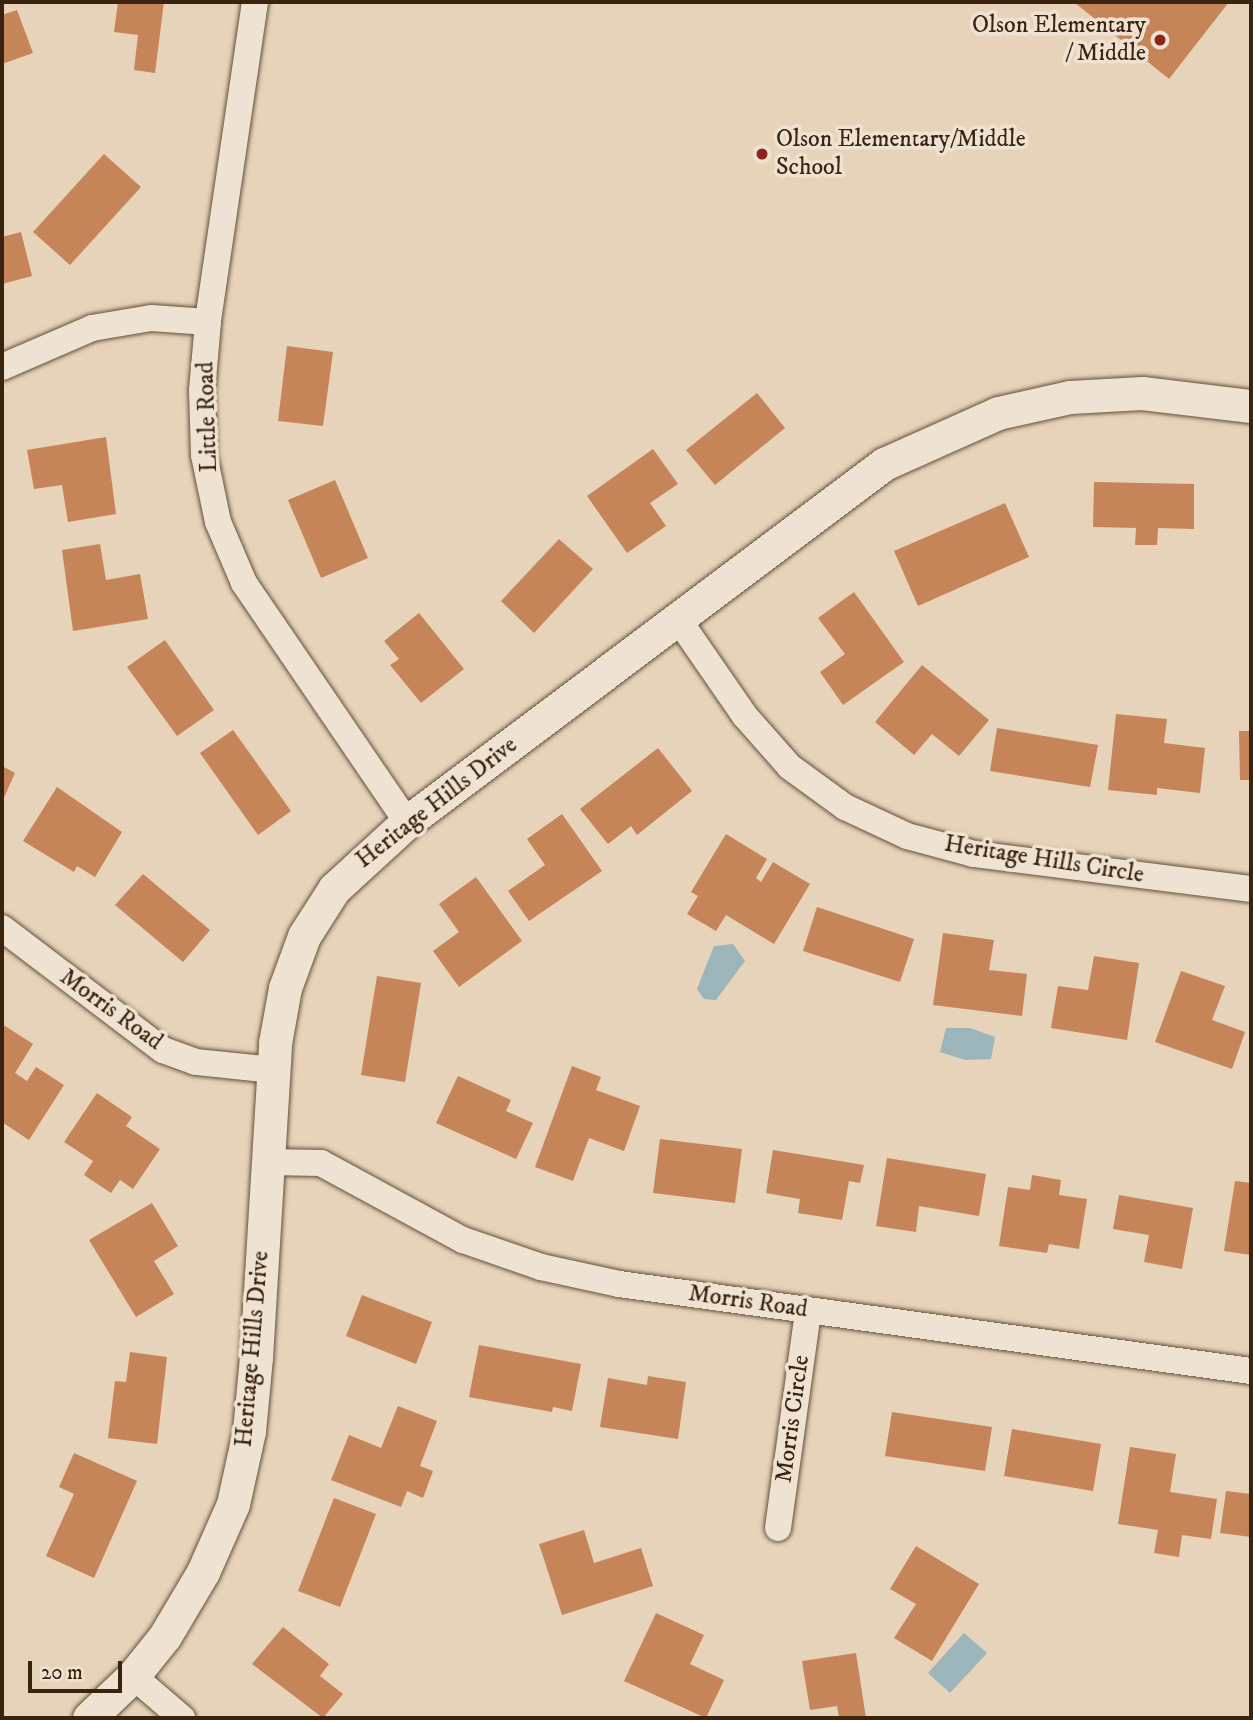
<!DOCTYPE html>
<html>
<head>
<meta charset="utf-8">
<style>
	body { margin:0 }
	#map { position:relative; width:1253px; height:1720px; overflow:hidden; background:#e6d3b9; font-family:"IM FELL DW Pica",serif }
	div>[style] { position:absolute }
	.water>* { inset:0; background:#9bb5ba }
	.building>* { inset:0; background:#c68459 }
	.roads { filter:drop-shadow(0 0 2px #65503a) drop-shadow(0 0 2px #65503a) }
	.minor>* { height:26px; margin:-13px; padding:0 13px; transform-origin:13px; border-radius:13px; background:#efe2d2 }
	.tertiary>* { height:33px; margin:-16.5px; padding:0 16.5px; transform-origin:16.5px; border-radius:16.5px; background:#efe2d2 }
	.dots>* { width:19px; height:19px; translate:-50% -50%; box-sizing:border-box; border:4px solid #efe2d2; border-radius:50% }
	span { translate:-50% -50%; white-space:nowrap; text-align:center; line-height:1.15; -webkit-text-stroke:7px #efe2d2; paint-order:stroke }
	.poi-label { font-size:24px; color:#3a240f }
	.right { translate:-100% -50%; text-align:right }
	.left { translate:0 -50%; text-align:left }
	.street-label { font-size:24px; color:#3a240f }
	.frame { position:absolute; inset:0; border:4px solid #3a240f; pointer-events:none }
	.scale { position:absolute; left:28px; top:1661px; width:94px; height:32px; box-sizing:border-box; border:4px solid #3a240f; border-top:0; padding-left:9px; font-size:21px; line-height:24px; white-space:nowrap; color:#3a240f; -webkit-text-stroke:5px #efe2d2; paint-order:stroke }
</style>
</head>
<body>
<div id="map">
	<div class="water">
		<i style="clip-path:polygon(733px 944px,745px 961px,716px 1000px,704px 999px,697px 989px,714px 946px)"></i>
		<i style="clip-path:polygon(946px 1028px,970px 1028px,995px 1037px,991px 1059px,965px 1060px,940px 1052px)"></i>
		<i style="clip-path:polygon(964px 1633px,987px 1653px,950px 1693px,928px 1673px)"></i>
	</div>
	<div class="building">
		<i style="clip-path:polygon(118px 2px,164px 2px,155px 73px,134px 70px,138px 35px,114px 32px)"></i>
		<i style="clip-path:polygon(1074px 2px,1229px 2px,1169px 79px)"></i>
		<i style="clip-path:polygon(17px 10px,33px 53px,2px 64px,2px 15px)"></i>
		<i style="clip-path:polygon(104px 154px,141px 187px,70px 265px,33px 232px)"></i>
		<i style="clip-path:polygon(21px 232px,32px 276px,2px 284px,2px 237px)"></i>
		<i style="clip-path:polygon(287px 346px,333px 352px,323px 426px,278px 421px)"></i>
		<i style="clip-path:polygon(757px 393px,785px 428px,715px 485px,686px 450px)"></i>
		<i style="clip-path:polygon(106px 437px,116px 514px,68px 522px,62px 485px,34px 489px,27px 450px)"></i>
		<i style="clip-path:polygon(653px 449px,678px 484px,650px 503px,666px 526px,627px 553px,587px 496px)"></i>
		<i style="clip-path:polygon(335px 480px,368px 558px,321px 578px,288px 500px)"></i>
		<i style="clip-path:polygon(1094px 482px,1194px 484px,1194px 529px,1158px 528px,1157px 545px,1135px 545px,1136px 528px,1093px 527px)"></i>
		<i style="clip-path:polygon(1005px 503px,1029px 557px,918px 606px,894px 551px)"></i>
		<i style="clip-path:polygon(559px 539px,593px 569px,534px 633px,501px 601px)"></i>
		<i style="clip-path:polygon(100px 544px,106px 580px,140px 574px,148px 619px,73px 631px,62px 550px)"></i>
		<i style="clip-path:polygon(854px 592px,904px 662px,843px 705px,820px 672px,845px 654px,818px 618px)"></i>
		<i style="clip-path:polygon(419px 613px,464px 669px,421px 703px,390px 665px,399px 659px,384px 641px)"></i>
		<i style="clip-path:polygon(165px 640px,214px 710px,177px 736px,127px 667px)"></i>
		<i style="clip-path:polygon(922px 665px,989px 720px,959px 756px,932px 734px,914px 755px,875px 722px)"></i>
		<i style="clip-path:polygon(1116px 714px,1167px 719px,1164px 743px,1205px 748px,1200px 793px,1157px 788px,1157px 795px,1108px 790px)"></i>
		<i style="clip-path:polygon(997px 728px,1098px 745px,1090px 787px,990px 771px)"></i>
		<i style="clip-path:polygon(233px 730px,291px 811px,258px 835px,200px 753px)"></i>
		<i style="clip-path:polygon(1239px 731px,1251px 731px,1251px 780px,1240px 780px)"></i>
		<i style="clip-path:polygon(658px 748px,692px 791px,637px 835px,631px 826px,608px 844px,580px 809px)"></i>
		<i style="clip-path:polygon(2px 766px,15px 773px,2px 802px)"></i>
		<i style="clip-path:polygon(57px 787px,122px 832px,95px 877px,77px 866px,74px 872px,23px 841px)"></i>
		<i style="clip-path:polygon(562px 814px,602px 871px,529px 921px,508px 891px,545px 865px,527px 839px)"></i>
		<i style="clip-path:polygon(726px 834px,767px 859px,756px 878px,761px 882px,773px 862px,810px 884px,774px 944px,726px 915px,716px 931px,687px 914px,698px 896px,691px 892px)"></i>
		<i style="clip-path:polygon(143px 874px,210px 930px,183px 962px,115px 905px)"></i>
		<i style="clip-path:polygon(476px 877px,522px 941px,459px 987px,433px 951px,459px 932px,439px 904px)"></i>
		<i style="clip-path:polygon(817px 907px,914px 939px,900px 982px,803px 951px)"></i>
		<i style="clip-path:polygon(943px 933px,994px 940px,989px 970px,1027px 974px,1022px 1016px,933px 1005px)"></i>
		<i style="clip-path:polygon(1094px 956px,1139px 963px,1127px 1040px,1051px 1028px,1058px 986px,1088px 990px)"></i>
		<i style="clip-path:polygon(1181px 971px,1225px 986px,1212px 1020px,1245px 1032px,1232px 1069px,1155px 1042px)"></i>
		<i style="clip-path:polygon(377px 976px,421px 983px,405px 1082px,361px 1075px)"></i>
		<i style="clip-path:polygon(2px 1024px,33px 1044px,15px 1073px,27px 1081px,36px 1067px,64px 1085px,29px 1140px,2px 1122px)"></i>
		<i style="clip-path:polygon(572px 1066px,601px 1077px,596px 1090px,640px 1106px,624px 1151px,589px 1138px,573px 1181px,535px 1167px)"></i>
		<i style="clip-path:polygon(458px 1076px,511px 1100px,506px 1111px,533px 1123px,516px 1159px,436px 1123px)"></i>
		<i style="clip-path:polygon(97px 1093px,132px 1117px,126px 1126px,160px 1149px,133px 1189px,120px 1180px,111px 1193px,84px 1175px,93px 1161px,64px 1142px)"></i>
		<i style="clip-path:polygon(660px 1139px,742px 1149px,735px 1203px,653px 1193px)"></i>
		<i style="clip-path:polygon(773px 1150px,864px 1165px,860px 1183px,849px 1181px,842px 1220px,798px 1213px,800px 1199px,766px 1193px)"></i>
		<i style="clip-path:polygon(887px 1158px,986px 1174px,979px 1216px,919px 1206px,916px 1232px,876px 1226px)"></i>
		<i style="clip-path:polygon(1032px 1175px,1061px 1180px,1059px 1195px,1087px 1199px,1079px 1249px,1049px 1244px,1047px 1253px,999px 1246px,1008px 1187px,1030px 1190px)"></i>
		<i style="clip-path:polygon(1235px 1181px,1251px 1183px,1251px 1255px,1224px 1251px)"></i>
		<i style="clip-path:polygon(1119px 1195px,1193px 1208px,1182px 1269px,1144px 1262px,1149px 1235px,1113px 1229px)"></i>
		<i style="clip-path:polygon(152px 1203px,178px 1246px,154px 1261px,174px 1294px,136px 1317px,89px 1240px)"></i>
		<i style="clip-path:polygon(362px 1295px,432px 1322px,416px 1364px,346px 1336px)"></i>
		<i style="clip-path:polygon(479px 1345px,581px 1364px,572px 1411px,553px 1407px,552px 1412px,469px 1397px)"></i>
		<i style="clip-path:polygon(130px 1352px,167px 1357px,157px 1444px,108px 1438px,115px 1381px,126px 1382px)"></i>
		<i style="clip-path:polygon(648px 1376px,686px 1382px,678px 1439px,600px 1427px,608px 1378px,647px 1385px)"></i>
		<i style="clip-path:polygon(398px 1406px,437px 1421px,420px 1466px,433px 1471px,423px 1498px,407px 1491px,401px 1507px,331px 1480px,349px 1435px,381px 1448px)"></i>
		<i style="clip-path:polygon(892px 1412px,992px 1427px,985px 1471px,885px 1456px)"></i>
		<i style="clip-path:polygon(1012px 1429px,1101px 1444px,1093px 1491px,1004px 1476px)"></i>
		<i style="clip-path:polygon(1130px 1447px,1176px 1454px,1170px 1492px,1217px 1499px,1211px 1539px,1182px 1535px,1179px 1557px,1154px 1553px,1158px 1530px,1118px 1524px)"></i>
		<i style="clip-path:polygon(74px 1453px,137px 1481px,94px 1578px,46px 1556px,74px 1494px,59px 1487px)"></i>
		<i style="clip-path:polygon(1226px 1491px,1251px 1494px,1251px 1537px,1220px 1533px)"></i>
		<i style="clip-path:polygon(334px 1498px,376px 1514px,340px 1607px,298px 1591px)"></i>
		<i style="clip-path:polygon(584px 1530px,594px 1563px,641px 1548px,653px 1586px,562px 1615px,539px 1544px)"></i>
		<i style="clip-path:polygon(916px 1546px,979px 1584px,932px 1661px,894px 1638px,916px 1604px,890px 1589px)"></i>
		<i style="clip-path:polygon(656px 1613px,704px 1635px,690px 1664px,724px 1680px,706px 1718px,624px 1681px)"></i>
		<i style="clip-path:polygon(283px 1627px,329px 1664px,320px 1676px,343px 1694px,323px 1718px,252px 1664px)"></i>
		<i style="clip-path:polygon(856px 1653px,866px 1718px,839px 1718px,837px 1706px,810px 1710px,802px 1661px)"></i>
	</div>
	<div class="roads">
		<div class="minor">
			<i style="left:255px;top:2px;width:323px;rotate:98.4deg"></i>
			<i style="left:208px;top:322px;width:68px;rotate:95deg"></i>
			<i style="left:202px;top:390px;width:65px;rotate:88.2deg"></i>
			<i style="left:204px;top:455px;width:68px;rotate:78.2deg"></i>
			<i style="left:218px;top:522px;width:66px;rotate:66.9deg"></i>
			<i style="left:244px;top:583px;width:289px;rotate:55.7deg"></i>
			<i style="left:2px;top:367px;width:98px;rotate:-23.4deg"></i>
			<i style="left:92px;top:328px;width:60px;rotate:-9.6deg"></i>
			<i style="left:151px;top:318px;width:57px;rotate:4deg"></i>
			<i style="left:678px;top:619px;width:118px;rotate:55.4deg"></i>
			<i style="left:745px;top:716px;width:68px;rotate:48.6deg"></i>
			<i style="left:790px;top:767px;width:68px;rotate:36deg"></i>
			<i style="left:845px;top:807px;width:68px;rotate:25.1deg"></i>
			<i style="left:907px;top:836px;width:69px;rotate:15deg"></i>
			<i style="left:974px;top:854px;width:279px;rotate:7.2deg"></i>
			<i style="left:2px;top:928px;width:202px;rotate:37.2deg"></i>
			<i style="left:163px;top:1050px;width:35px;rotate:20deg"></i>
			<i style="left:196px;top:1062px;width:77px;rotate:5.9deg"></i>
			<i style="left:267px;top:1162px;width:54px;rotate:1.1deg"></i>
			<i style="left:321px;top:1163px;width:162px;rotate:28.5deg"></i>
			<i style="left:463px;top:1240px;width:83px;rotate:19.1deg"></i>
			<i style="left:541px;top:1267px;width:80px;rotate:12.3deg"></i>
			<i style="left:619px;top:1284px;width:638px;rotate:7.84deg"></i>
			<i style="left:778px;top:1528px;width:219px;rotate:-82.1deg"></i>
			<i style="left:133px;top:1676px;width:65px;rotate:40.6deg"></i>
		</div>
		<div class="tertiary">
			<i style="left:89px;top:1718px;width:61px;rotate:-43.7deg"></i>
			<i style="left:133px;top:1676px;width:51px;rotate:-51.3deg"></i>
			<i style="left:165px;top:1636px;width:74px;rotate:-59.3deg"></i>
			<i style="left:203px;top:1572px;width:74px;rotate:-66.2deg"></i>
			<i style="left:233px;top:1504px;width:75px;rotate:-77.6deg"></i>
			<i style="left:249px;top:1431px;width:74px;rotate:-84.6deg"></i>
			<i style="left:256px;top:1357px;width:315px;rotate:-86.5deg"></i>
			<i style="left:275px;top:1043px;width:56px;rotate:-79.7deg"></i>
			<i style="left:285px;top:988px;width:55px;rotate:-69.9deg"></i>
			<i style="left:304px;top:936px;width:56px;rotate:-57.4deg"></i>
			<i style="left:334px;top:889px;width:99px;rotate:-42.5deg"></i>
			<i style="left:407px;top:822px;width:596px;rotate:-36.89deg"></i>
			<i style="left:884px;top:464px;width:125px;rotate:-24.1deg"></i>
			<i style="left:998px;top:413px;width:74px;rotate:-12.5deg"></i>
			<i style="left:1070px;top:397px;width:72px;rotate:-3.2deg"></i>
			<i style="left:1142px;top:393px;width:110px;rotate:6.8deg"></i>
		</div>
	</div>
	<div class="dots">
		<i style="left:1160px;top:40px;background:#8f2418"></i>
		<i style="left:762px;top:154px;background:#8f2418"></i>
	</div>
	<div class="poi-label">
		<span class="right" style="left:1146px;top:40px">Olson Elementary<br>/ Middle</span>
		<span class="left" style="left:776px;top:154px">Olson Elementary/Middle<br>School</span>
	</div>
	<div class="street-label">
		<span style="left:208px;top:417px;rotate:-92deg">Little Road</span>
		<span style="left:437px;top:803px;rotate:-38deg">Heritage Hills Drive</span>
		<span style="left:1044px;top:860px;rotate:9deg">Heritage Hills Circle</span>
		<span style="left:111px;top:1010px;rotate:36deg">Morris Road</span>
		<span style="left:748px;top:1302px;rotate:8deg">Morris Road</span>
		<span style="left:253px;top:1349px;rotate:-85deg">Heritage Hills Drive</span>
		<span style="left:793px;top:1419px;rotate:-82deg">Morris Circle</span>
	</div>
	<div class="frame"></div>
	<div class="scale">20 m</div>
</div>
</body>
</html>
